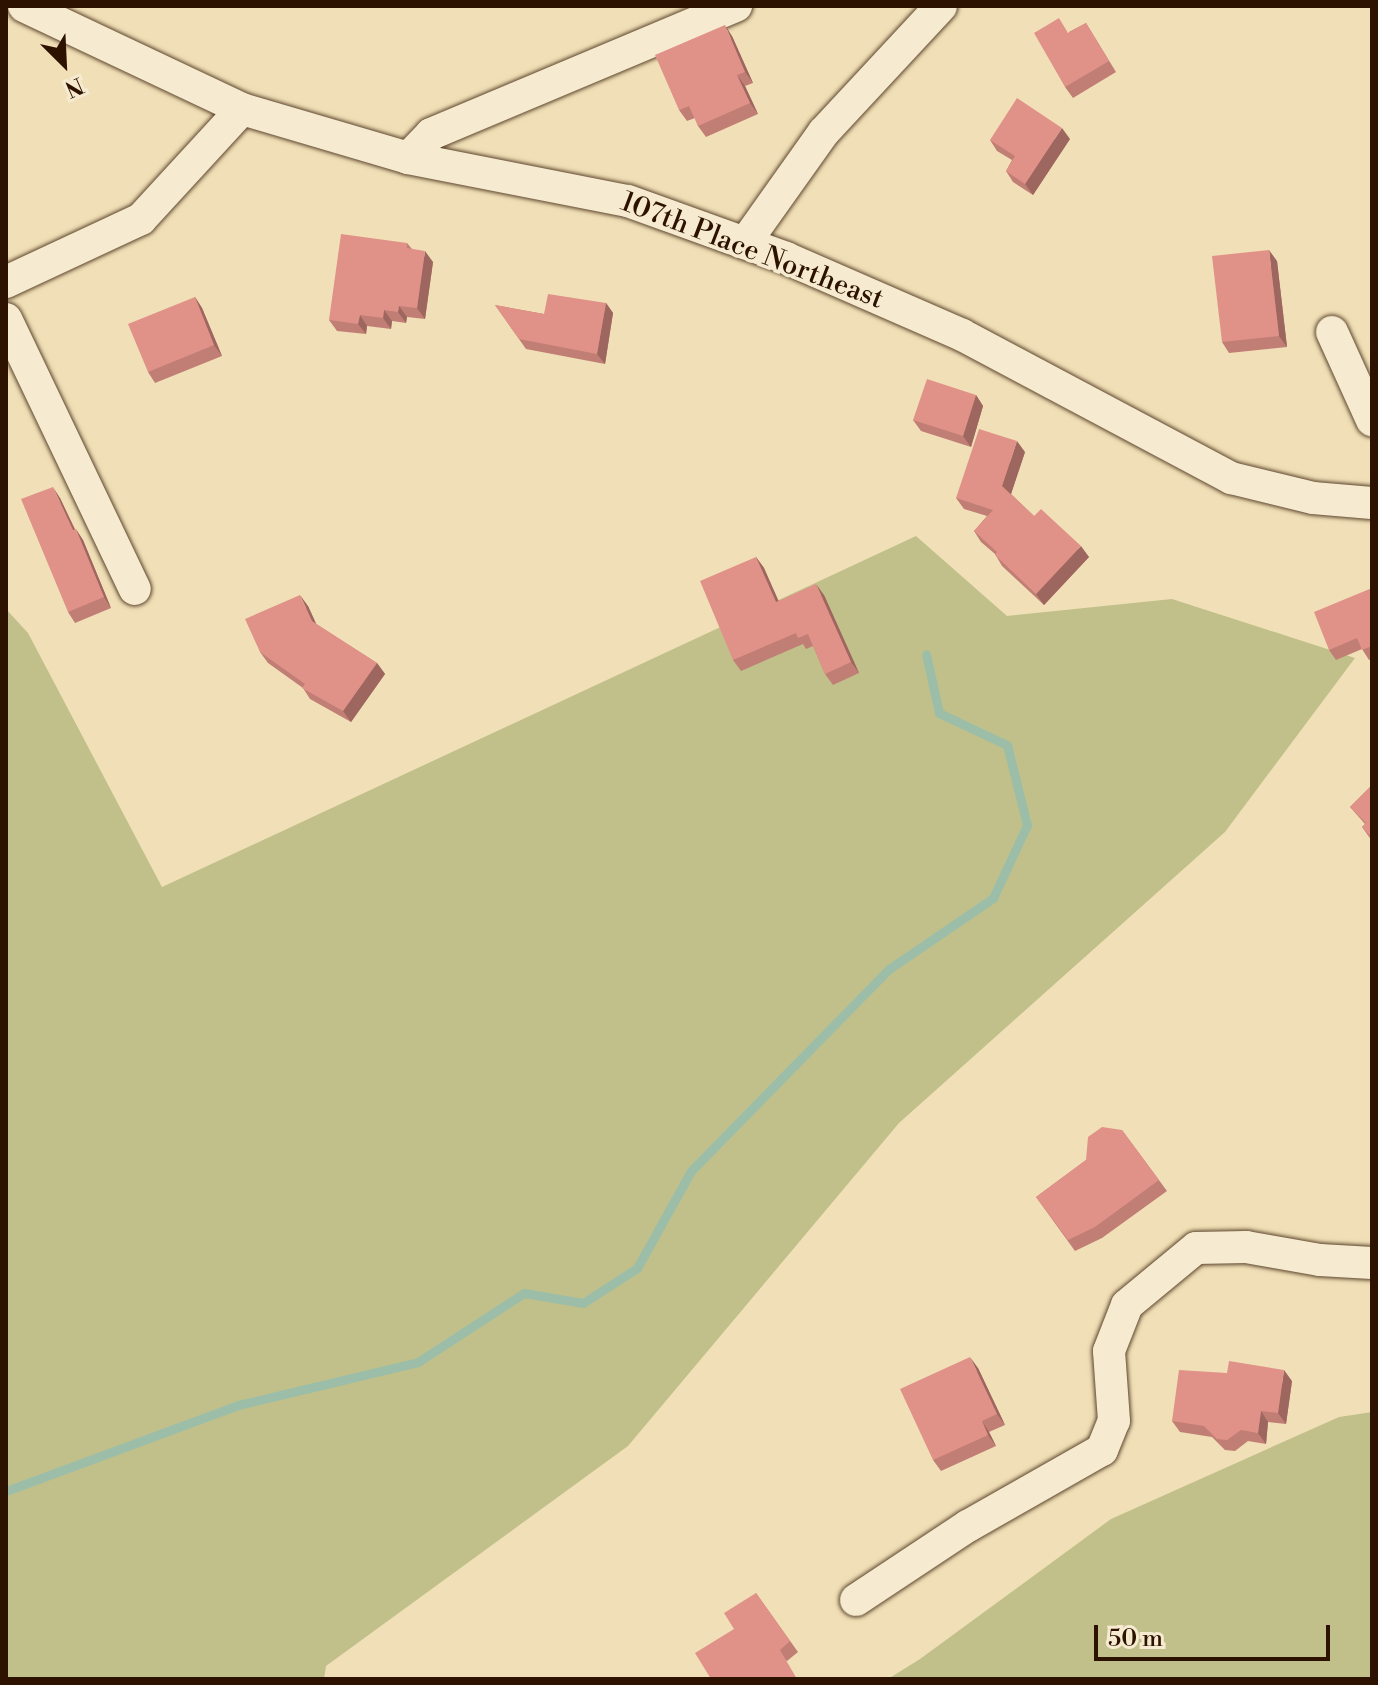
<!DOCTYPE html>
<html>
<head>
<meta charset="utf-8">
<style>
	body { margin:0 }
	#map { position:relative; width:1378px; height:1685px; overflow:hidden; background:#f1e0b7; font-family:"Libre Bodoni",serif }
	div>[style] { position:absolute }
	.green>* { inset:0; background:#c1c08a }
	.stream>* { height:9px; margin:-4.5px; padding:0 4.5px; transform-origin:4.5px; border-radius:4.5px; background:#9cbea9 }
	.roads { filter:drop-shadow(0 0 2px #5e462e) drop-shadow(0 0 2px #5e462e) }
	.minor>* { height:32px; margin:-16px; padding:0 16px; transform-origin:16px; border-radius:16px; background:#f6ebd0 }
	.wall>* { inset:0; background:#c17e75 }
	.shaded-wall>* { inset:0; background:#9d665f }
	.building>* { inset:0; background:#e09288 }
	span { translate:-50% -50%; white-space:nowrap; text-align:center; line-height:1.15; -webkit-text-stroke:7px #f6ebd0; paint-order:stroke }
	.street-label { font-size:28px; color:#2d1200 }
	.frame { position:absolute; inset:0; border:8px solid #2d1200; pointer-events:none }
	.north { position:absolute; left:24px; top:24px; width:80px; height:80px; -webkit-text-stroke:6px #f6ebd0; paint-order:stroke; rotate:156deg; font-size:22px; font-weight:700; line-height:32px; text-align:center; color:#2d1200 }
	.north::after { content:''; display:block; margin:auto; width:28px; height:36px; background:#2d1200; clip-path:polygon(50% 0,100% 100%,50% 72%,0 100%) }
	.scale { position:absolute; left:1094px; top:1625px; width:236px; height:36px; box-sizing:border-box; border:4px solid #2d1200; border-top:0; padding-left:10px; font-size:24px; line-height:28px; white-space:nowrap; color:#2d1200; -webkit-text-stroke:6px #f6ebd0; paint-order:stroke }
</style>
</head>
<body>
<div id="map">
	<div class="green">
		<i style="clip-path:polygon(916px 536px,1007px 616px,1172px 599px,1355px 658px,1225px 832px,899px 1123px,628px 1446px,326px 1666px,324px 1679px,6px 1679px,6px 609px,28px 633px,162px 887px)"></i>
		<i style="clip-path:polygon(1372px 1412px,1372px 1679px,888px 1679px,920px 1659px,1111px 1519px,1339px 1417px)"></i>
	</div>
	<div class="stream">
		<i style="left:6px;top:1491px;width:247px;rotate:-20.3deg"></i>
		<i style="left:238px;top:1405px;width:185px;rotate:-13.4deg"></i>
		<i style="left:418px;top:1362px;width:126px;rotate:-33.1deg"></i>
		<i style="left:524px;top:1293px;width:60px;rotate:9.6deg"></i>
		<i style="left:583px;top:1303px;width:64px;rotate:-32.9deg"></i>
		<i style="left:637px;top:1268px;width:111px;rotate:-60.9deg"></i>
		<i style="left:691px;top:1171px;width:283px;rotate:-45.6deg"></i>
		<i style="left:889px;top:969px;width:126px;rotate:-34.3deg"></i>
		<i style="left:993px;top:898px;width:81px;rotate:-65deg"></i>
		<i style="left:1027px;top:825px;width:82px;rotate:-104deg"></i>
		<i style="left:1007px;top:745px;width:75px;rotate:-154.8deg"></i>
		<i style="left:939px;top:713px;width:60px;rotate:-102.4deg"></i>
	</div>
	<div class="roads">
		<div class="minor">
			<i style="left:24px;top:6px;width:241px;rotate:25.3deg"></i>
			<i style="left:242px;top:109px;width:173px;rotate:16.4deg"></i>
			<i style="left:408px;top:158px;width:224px;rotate:11.1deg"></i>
			<i style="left:628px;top:201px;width:168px;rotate:19.8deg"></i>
			<i style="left:786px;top:258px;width:192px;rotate:23.6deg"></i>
			<i style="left:962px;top:335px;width:305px;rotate:28deg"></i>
			<i style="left:1231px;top:478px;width:84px;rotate:13.7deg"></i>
			<i style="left:1313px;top:498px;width:59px;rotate:4.8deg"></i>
			<i style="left:408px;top:158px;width:33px;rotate:-46deg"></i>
			<i style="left:431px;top:134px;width:331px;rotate:-22.8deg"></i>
			<i style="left:745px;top:243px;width:136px;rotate:-54.6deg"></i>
			<i style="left:824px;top:132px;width:172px;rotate:-47.1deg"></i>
			<i style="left:6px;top:282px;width:149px;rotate:-25deg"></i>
			<i style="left:141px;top:219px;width:149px;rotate:-47.4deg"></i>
			<i style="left:6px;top:319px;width:299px;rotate:64.5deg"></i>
			<i style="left:1332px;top:332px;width:97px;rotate:65.6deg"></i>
			<i style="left:856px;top:1600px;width:134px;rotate:-33.5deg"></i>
			<i style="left:968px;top:1526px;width:154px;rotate:-29.6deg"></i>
			<i style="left:1102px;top:1450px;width:31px;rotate:-68deg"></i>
			<i style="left:1114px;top:1421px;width:70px;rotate:-94.1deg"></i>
			<i style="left:1109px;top:1351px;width:49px;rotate:-68.6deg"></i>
			<i style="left:1127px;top:1305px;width:89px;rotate:-39.6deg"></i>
			<i style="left:1196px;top:1248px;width:50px;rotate:-1.1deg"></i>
			<i style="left:1246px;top:1247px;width:75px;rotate:10deg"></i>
			<i style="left:1320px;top:1260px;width:52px;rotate:3.3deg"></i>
		</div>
	</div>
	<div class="wall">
		<i style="clip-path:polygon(1086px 23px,1116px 72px,1073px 98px,1065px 87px,1069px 32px)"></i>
		<i style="clip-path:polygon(732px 36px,753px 83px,745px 86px,758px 114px,706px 137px,698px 126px,695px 118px,687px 121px,679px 110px)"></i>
		<i style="clip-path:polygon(1070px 139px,1033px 195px,1013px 182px,1006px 171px,1012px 160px,997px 151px,990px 140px)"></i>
		<i style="clip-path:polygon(407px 243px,412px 249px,433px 262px,425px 319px,407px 317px,406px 323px,392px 321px,391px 329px,367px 326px,366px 334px,337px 331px,329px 320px)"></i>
		<i style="clip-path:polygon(1277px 261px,1287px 347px,1229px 353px,1222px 342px)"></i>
		<i style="clip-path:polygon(195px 297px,202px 308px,222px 356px,155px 383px,148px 372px)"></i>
		<i style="clip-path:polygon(606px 303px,613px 313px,605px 364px,526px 349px,495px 305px,544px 314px)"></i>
		<i style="clip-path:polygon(976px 395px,983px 406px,971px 447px,921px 431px,913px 420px)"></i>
		<i style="clip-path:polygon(1025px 452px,1011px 494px,1034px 516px,1089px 557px,1044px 605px,1002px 566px,995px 554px,981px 542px,974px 531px,987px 516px,964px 509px,956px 498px)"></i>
		<i style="clip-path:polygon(60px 498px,75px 529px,83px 540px,111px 608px,75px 623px,68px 612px)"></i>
		<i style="clip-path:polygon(756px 557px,764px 568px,778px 601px,824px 595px,859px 673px,833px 685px,825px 674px,813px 646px,806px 649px,803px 644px,741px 671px,733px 660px)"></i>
		<i style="clip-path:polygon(1372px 588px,1372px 659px,1369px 660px,1362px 649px,1336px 660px,1329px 650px)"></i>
		<i style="clip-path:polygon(308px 606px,316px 624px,377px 663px,385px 674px,351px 722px,310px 699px,303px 688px,268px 663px,260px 652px)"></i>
		<i style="clip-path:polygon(1372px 785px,1372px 841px,1362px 827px,1365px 824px,1350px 807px)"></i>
		<i style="clip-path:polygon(1122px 1130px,1167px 1191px,1102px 1238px,1075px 1251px,1036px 1197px,1086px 1160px)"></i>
		<i style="clip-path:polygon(978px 1368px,1005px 1425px,989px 1432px,996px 1446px,941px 1471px,933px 1460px)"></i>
		<i style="clip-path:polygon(1292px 1381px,1286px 1424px,1268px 1422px,1266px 1444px,1248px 1441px,1235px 1451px,1225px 1450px,1212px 1437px,1180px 1432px,1172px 1421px)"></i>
		<i style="clip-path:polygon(756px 1593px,798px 1652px,787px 1661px,734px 1629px)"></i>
	</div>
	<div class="shaded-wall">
		<i style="clip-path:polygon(725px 25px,732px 36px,753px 83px,745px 72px)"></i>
		<i style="clip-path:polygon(737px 75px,745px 86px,758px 114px,750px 103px)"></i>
		<i style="clip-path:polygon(1062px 128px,1070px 139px,1033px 195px,1025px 184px)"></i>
		<i style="clip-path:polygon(1269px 250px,1277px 261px,1287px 347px,1279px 336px)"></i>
		<i style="clip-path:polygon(425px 251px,433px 262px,425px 319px,417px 308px)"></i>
		<i style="clip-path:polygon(195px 297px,202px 308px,222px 356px,214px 345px)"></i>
		<i style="clip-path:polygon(606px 303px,613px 313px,605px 364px,597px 354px)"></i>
		<i style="clip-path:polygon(399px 306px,407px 317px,406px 323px,398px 312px)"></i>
		<i style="clip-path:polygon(384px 310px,392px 321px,391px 329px,383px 318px)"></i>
		<i style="clip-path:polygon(360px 315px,367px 326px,366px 334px,358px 324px)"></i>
		<i style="clip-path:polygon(976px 395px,983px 406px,971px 447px,963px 436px)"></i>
		<i style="clip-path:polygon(1017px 441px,1025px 452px,1010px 497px,1002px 486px)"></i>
		<i style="clip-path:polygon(53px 487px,60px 498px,80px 541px,76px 529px,83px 540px,111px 608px,104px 597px)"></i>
		<i style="clip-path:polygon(1081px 546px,1089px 557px,1044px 605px,1036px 594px)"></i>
		<i style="clip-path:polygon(756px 557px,764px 568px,784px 613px,776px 602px)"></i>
		<i style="clip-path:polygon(816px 584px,824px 595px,859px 673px,851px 662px)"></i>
		<i style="clip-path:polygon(300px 595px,308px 606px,320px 632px,312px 621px)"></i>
		<i style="clip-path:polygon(377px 663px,385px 674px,351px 722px,343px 711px)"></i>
		<i style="clip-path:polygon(970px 1357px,978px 1368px,1005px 1425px,997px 1414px)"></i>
		<i style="clip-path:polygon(1284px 1370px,1292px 1381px,1286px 1424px,1278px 1413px)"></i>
		<i style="clip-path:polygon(1261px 1411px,1268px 1422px,1266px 1444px,1258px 1433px)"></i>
		<i style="clip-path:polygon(982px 1421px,989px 1432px,996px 1446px,988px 1435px)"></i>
	</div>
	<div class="building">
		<i style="clip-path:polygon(1059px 18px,1068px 33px,1086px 23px,1109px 61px,1065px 87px,1034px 33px)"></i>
		<i style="clip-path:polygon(725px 25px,745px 72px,737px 75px,750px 103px,698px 126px,689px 106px,679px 110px,655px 55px)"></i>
		<i style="clip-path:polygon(1017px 98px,1062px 128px,1025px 184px,1006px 171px,1015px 156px,990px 140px)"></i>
		<i style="clip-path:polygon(341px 234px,407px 243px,407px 248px,425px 251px,417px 308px,399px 306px,398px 312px,384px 310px,383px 318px,360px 315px,358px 324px,329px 320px)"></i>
		<i style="clip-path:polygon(1269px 250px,1279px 336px,1222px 342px,1212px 256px)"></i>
		<i style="clip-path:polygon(548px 294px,606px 303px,597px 354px,519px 339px,495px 305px,544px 314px)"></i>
		<i style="clip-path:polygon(195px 297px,214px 345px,148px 372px,128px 324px)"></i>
		<i style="clip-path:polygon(927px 379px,976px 395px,963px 436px,913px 420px)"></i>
		<i style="clip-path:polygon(979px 429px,1017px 441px,1002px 486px,1034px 516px,1041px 509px,1081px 546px,1036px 594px,995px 555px,997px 552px,974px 531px,993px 510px,956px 498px)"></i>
		<i style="clip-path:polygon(53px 487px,73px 530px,76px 529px,104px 597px,68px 612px,21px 499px)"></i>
		<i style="clip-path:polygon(756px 557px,776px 602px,816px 584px,851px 662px,825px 674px,808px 634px,798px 638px,796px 633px,733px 660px,700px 581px)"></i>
		<i style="clip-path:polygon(1372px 588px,1372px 646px,1362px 650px,1357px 638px,1329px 650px,1314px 612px)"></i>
		<i style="clip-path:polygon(300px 595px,312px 621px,377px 663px,343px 711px,302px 688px,305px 684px,260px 652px,245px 619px)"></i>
		<i style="clip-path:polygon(1372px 785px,1372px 838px,1362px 827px,1366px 823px,1350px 807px)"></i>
		<i style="clip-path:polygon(1102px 1127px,1122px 1130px,1159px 1180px,1095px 1227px,1068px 1240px,1036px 1197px,1086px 1160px,1088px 1137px)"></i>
		<i style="clip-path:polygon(970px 1357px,997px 1414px,982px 1421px,988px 1435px,933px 1460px,900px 1389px)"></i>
		<i style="clip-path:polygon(1229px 1361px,1284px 1370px,1278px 1413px,1261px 1411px,1258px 1433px,1241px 1430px,1227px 1440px,1217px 1439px,1204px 1426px,1172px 1421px,1179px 1370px,1227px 1373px)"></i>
		<i style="clip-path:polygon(756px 1593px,790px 1641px,780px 1650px,797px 1679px,711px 1679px,695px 1653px,734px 1629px,724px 1613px)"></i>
	</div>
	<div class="street-label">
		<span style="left:752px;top:251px;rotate:21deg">107th Place Northeast</span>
	</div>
	<div class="frame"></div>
	<div class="north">N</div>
	<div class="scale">50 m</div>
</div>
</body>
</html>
